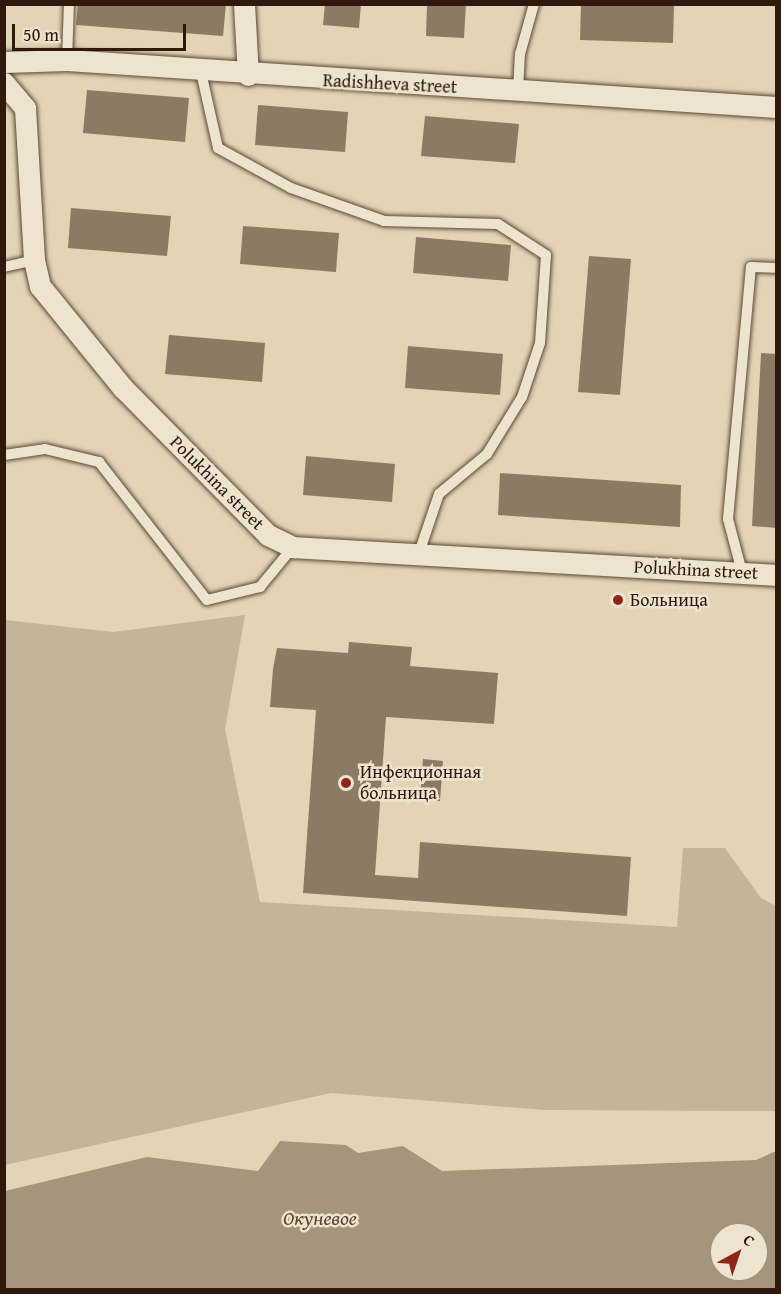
<!DOCTYPE html>
<html>
<head>
<meta charset="utf-8">
<style>
	body { margin:0 }
	#map { position:relative; width:781px; height:1294px; overflow:hidden; background:#e1d5b5; font-family:"Gentium Book Plus",serif }
	div>[style] { position:absolute }
	.green>* { inset:0; background:#c3b598 }
	.water>* { inset:0; background:#a5957c }
	.building>* { inset:0; background:#8c7b64 }
	.roads { filter:drop-shadow(0 0 2px #5c4836) drop-shadow(0 0 2px #5c4836) }
	.service>* { height:10px; margin:-5px; padding:0 5px; transform-origin:5px; border-radius:5px; background:#ece4cf }
	.minor>* { height:21px; margin:-10.5px; padding:0 10.5px; transform-origin:10.5px; border-radius:10.5px; background:#ece4cf }
	.dots>* { width:16px; height:16px; translate:-50% -50%; box-sizing:border-box; border:3px solid #ece4cf; border-radius:50% }
	span { translate:-50% -50%; white-space:nowrap; text-align:center; line-height:1.15; -webkit-text-stroke:5px #ece4cf; paint-order:stroke }
	.street-label { font-size:18px; color:#30190c }
	.poi-label { font-size:18px; color:#30190c }
	.left { translate:0 -50%; text-align:left }
	.water-label { font-size:20px; color:#594433; font-style:italic }
	.frame { position:absolute; inset:0; border:6px solid #30190c; pointer-events:none }
	.north { position:absolute; left:709px; top:1222px; width:60px; height:60px; box-sizing:border-box; background:#ece4cf; border:2px solid #a19381; border-radius:50%; rotate:40deg; font-size:16px; font-weight:700; line-height:24px; text-align:center; color:#30190c }
	.north::after { content:''; display:block; margin:auto; width:21px; height:27px; background:#8f2418; clip-path:polygon(50% 0,100% 100%,50% 72%,0 100%) }
	.scale { position:absolute; left:12px; top:24px; width:174px; height:27px; box-sizing:border-box; border:3px solid #30190c; border-top:0; padding-left:8px; font-size:18px; line-height:21px; white-space:nowrap; color:#30190c; -webkit-text-stroke:4px #ece4cf; paint-order:stroke }
</style>
</head>
<body>
<div id="map">
	<div class="green">
		<i style="clip-path:polygon(245px 615px,225px 729px,260px 902px,677px 927px,683px 848px,725px 848px,761px 898px,776px 906px,776px 1111px,545px 1110px,331px 1093px,5px 1165px,5px 620px,113px 632px)"></i>
	</div>
	<div class="water">
		<i style="clip-path:polygon(evenodd,280px 1141px,346px 1145px,358px 1153px,403px 1146px,442px 1171px,756px 1160px,776px 1151px,776px 1289px,5px 1289px,5px 1191px,147px 1157px,258px 1171px,280px 1141px,721px 1234px,757px 1234px,757px 1270px,721px 1270px,721px 1234px)"></i>
	</div>
	<div class="building">
		<i style="clip-path:polygon(78px 4px,226px 4px,223px 36px,76px 25px)"></i>
		<i style="clip-path:polygon(325px 4px,361px 4px,359px 28px,323px 25px)"></i>
		<i style="clip-path:polygon(427px 4px,466px 4px,464px 38px,426px 36px)"></i>
		<i style="clip-path:polygon(581px 4px,674px 4px,673px 43px,580px 40px)"></i>
		<i style="clip-path:polygon(87px 90px,189px 98px,185px 142px,83px 133px)"></i>
		<i style="clip-path:polygon(258px 105px,348px 112px,345px 152px,255px 145px)"></i>
		<i style="clip-path:polygon(425px 116px,519px 124px,515px 163px,421px 156px)"></i>
		<i style="clip-path:polygon(71px 208px,171px 216px,167px 256px,68px 248px)"></i>
		<i style="clip-path:polygon(243px 226px,339px 233px,336px 272px,240px 264px)"></i>
		<i style="clip-path:polygon(416px 237px,511px 245px,508px 281px,413px 273px)"></i>
		<i style="clip-path:polygon(589px 256px,631px 259px,620px 395px,578px 392px)"></i>
		<i style="clip-path:polygon(169px 335px,265px 343px,262px 382px,165px 374px)"></i>
		<i style="clip-path:polygon(408px 346px,503px 354px,500px 395px,405px 388px)"></i>
		<i style="clip-path:polygon(761px 353px,777px 354px,777px 528px,752px 526px)"></i>
		<i style="clip-path:polygon(306px 456px,395px 464px,392px 502px,303px 495px)"></i>
		<i style="clip-path:polygon(500px 473px,681px 485px,680px 527px,498px 515px)"></i>
		<i style="clip-path:polygon(349px 642px,412px 647px,410px 666px,498px 673px,494px 724px,386px 717px,375px 875px,418px 878px,420px 842px,631px 857px,627px 916px,303px 893px,316px 710px,270px 707px,273px 669px,277px 648px,348px 653px)"></i>
		<i style="clip-path:polygon(423px 759px,443px 761px,440px 801px,420px 799px)"></i>
	</div>
	<div class="roads">
		<div class="service">
			<i style="left:67px;top:60px;width:56px;rotate:-88deg"></i>
			<i style="left:201px;top:72px;width:78px;rotate:77.4deg"></i>
			<i style="left:218px;top:148px;width:83px;rotate:28.7deg"></i>
			<i style="left:291px;top:188px;width:99px;rotate:19.5deg"></i>
			<i style="left:384px;top:221px;width:114px;rotate:1.5deg"></i>
			<i style="left:498px;top:224px;width:57px;rotate:32.9deg"></i>
			<i style="left:546px;top:255px;width:88px;rotate:93.9deg"></i>
			<i style="left:540px;top:343px;width:57px;rotate:108.4deg"></i>
			<i style="left:522px;top:397px;width:67px;rotate:121.6deg"></i>
			<i style="left:487px;top:454px;width:62px;rotate:140.2deg"></i>
			<i style="left:439px;top:494px;width:62px;rotate:108.7deg"></i>
			<i style="left:518px;top:91px;width:37px;rotate:-87deg"></i>
			<i style="left:520px;top:54px;width:52px;rotate:-74.4deg"></i>
			<i style="left:4px;top:267px;width:31px;rotate:-13deg"></i>
			<i style="left:4px;top:455px;width:41px;rotate:-8.3deg"></i>
			<i style="left:45px;top:449px;width:56px;rotate:13.5deg"></i>
			<i style="left:99px;top:462px;width:175px;rotate:52deg"></i>
			<i style="left:207px;top:600px;width:55px;rotate:-13.8deg"></i>
			<i style="left:260px;top:587px;width:52px;rotate:-50.5deg"></i>
			<i style="left:742px;top:572px;width:55px;rotate:-104.8deg"></i>
			<i style="left:728px;top:519px;width:253px;rotate:-84.8deg"></i>
			<i style="left:751px;top:267px;width:25px;rotate:2deg"></i>
		</div>
		<div class="minor">
			<i style="left:244px;top:4px;width:71px;rotate:86.8deg"></i>
			<i style="left:4px;top:62px;width:63px;rotate:-1.8deg"></i>
			<i style="left:67px;top:60px;width:711px;rotate:3.79deg"></i>
			<i style="left:4px;top:83px;width:33px;rotate:50deg"></i>
			<i style="left:25px;top:108px;width:152px;rotate:86.6deg"></i>
			<i style="left:34px;top:260px;width:27px;rotate:77deg"></i>
			<i style="left:40px;top:286px;width:132px;rotate:50.9deg"></i>
			<i style="left:123px;top:388px;width:206px;rotate:45.4deg"></i>
			<i style="left:268px;top:535px;width:28px;rotate:26deg"></i>
			<i style="left:293px;top:547px;width:484px;rotate:3.3deg"></i>
		</div>
	</div>
	<div class="dots">
		<i style="left:618px;top:600px;background:#8f2418"></i>
		<i style="left:346px;top:783px;background:#8f2418"></i>
	</div>
	<div class="street-label">
		<span style="left:390px;top:84px;rotate:3deg">Radishheva street</span>
		<span style="left:217px;top:483px;rotate:45deg">Polukhina street</span>
		<span style="left:696px;top:570px;rotate:3deg">Polukhina street</span>
	</div>
	<div class="poi-label">
		<span class="left" style="left:630px;top:600px">Больница</span>
		<span class="left" style="left:360px;top:783px">Инфекционная<br>больница</span>
	</div>
	<div class="water-label">
		<span style="left:320px;top:1217px">Окуневое</span>
	</div>
	<div class="frame"></div>
	<div class="north">С</div>
	<div class="scale">50 m</div>
</div>
</body>
</html>
